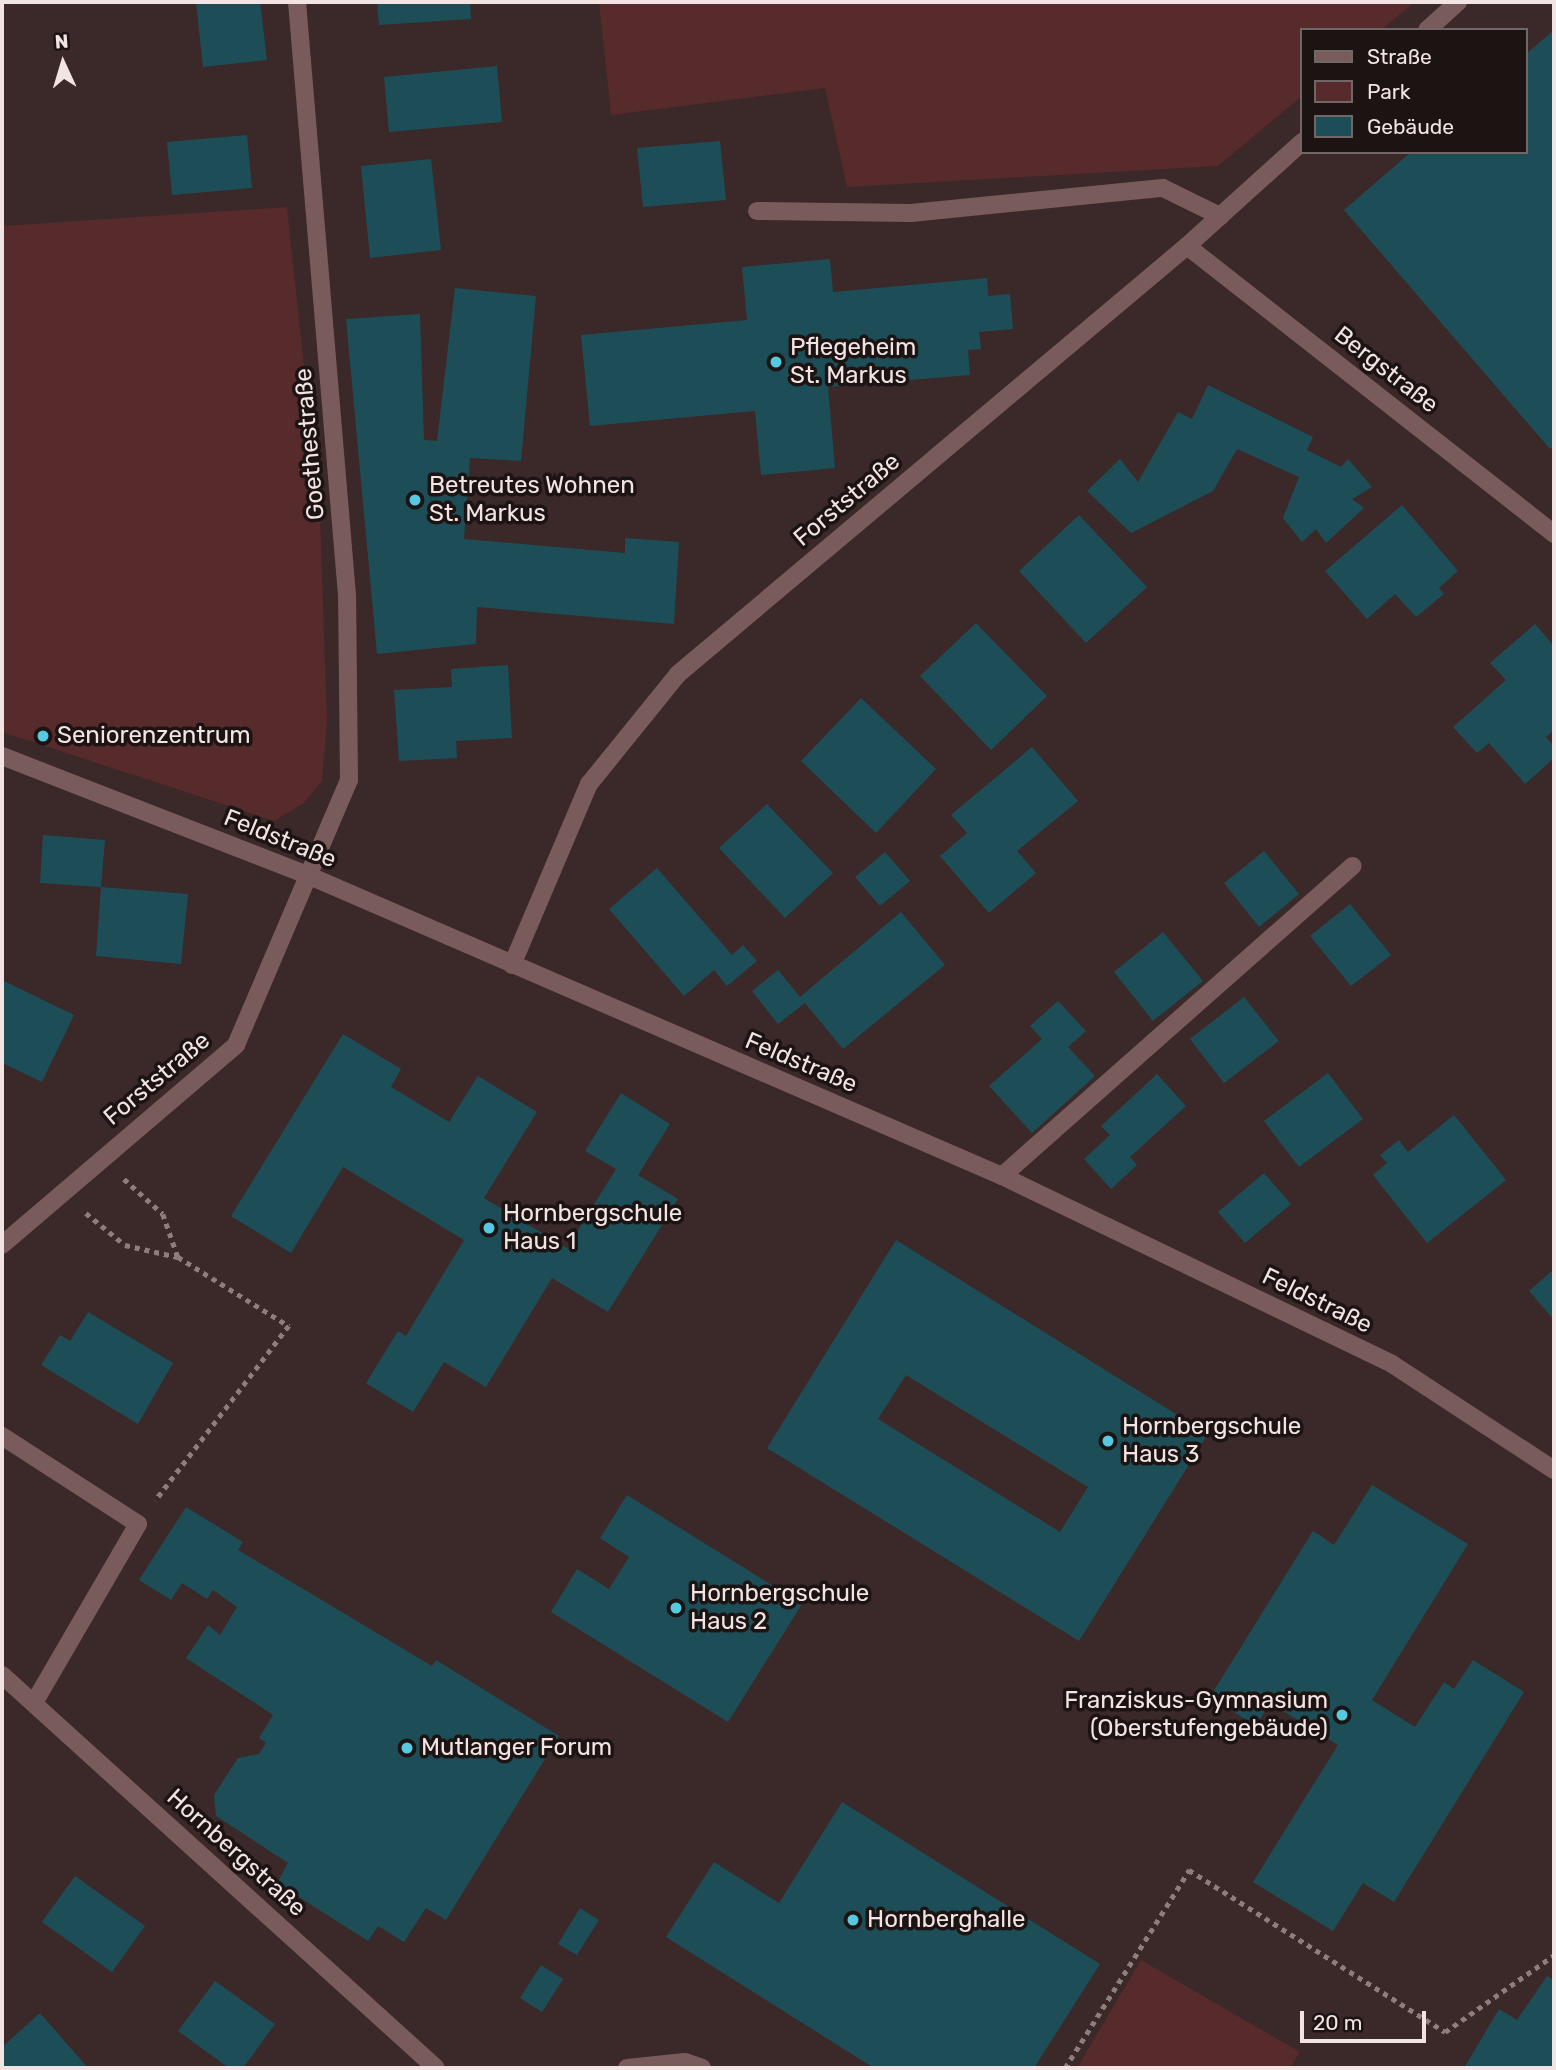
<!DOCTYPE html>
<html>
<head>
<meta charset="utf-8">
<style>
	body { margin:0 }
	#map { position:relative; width:1556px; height:2070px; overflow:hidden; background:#3b2828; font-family:Rubik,sans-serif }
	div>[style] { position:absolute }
	.green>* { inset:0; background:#572a2b }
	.building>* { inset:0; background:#1d4e58 }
	.path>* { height:4.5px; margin-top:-2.25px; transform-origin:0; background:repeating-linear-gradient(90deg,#8d7d7c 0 5px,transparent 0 10px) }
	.minor>* { height:18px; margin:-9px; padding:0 9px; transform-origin:9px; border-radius:9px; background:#7a5b5b }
	.dots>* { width:19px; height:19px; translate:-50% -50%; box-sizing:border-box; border:4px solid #1c1313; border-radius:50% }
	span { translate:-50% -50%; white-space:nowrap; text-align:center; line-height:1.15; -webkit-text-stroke:7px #1c1313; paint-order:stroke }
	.poi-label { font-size:24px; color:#f1e4e3 }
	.left { translate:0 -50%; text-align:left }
	.right { translate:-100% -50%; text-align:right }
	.street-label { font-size:24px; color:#f1e4e3 }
	.frame { position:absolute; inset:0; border:4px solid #f1e4e3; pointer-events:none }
	.legend { position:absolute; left:1300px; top:28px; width:228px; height:126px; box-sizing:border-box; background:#1c1313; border:2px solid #716766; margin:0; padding:9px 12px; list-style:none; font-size:21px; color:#f1e4e3 }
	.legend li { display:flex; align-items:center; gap:14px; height:35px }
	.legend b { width:35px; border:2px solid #716766 }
	.north { position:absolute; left:28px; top:28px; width:70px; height:70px; -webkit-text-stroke:5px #1c1313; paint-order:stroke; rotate:356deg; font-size:19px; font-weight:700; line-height:28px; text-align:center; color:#f1e4e3 }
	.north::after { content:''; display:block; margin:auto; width:24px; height:32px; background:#f1e4e3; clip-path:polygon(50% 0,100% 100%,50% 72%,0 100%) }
	.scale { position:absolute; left:1300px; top:2011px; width:126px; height:32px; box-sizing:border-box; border:4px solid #f1e4e3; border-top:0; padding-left:9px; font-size:21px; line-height:24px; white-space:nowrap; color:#f1e4e3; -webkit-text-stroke:5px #1c1313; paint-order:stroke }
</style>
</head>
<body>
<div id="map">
	<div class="green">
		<i style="clip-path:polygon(599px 2px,1415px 2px,1381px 30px,1302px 30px,1302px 96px,1218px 166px,847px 187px,825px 88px,611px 115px)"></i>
		<i style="clip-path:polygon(287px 207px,320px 515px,327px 720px,322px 781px,304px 803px,274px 821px,2px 732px,2px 226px)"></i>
		<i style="clip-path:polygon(1141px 1960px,1300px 2052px,1290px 2068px,1077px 2068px)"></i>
	</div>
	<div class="building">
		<i style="clip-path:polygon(196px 2px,260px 2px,267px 60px,203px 67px)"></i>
		<i style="clip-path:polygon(377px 2px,470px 2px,471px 19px,379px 25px)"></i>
		<i style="clip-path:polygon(1554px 30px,1554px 446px,1550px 449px,1344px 210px,1411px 152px,1526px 152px,1526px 54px)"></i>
		<i style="clip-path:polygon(497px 66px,502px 122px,389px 132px,384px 77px)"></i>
		<i style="clip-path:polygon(247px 135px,252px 188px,172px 195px,167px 142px)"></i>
		<i style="clip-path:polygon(720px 141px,726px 200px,643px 207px,637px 148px)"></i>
		<i style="clip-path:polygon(431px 159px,441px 250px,370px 258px,361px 166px)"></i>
		<i style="clip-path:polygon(830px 259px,833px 292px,987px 278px,988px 296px,1010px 294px,1013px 329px,979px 332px,981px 349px,968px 350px,970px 375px,828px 387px,835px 468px,761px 475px,755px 411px,590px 426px,581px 335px,747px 320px,742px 267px)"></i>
		<i style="clip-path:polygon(455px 288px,536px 296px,521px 461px,470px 458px,464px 539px,625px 553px,625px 538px,679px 542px,674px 624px,477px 607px,476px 644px,377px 654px,346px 319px,420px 314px,424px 440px,437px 441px)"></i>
		<i style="clip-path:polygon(1208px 385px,1313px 437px,1307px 450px,1341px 467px,1348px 459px,1372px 487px,1352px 499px,1364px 508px,1326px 543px,1316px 529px,1302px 542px,1283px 518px,1299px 477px,1237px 449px,1213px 491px,1131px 533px,1087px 491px,1120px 459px,1138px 482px,1178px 412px,1192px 419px)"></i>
		<i style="clip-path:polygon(1402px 505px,1458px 571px,1439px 588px,1444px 594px,1416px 617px,1395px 594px,1367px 619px,1325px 571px)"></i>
		<i style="clip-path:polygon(1079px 515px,1147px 587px,1086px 643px,1019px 571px)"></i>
		<i style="clip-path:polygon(976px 623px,1047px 696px,991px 750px,920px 676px)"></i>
		<i style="clip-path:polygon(1535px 624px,1554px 646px,1554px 730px,1546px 737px,1554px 746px,1554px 758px,1525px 784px,1489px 743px,1477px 753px,1453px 727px,1506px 680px,1490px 663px)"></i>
		<i style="clip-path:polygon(508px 665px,512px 738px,456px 741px,457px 758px,399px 761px,394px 690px,452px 687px,451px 669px)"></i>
		<i style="clip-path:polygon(861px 698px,936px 769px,876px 833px,801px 761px)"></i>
		<i style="clip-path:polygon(1032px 747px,1078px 801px,1017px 851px,1036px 873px,989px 913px,940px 856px,967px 833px,951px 815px)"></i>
		<i style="clip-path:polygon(767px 804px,833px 873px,785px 918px,719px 848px)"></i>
		<i style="clip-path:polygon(43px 835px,105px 840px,101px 887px,40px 883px)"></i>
		<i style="clip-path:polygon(1264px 851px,1299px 894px,1259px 927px,1224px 883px)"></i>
		<i style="clip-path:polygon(885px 852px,910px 881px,880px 906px,855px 877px)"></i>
		<i style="clip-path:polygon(657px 868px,732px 955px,743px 945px,757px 961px,727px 986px,714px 970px,684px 996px,609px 909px)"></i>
		<i style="clip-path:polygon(101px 887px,188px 894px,181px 964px,96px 956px)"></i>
		<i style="clip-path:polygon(1350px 904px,1391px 955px,1351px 986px,1310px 936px)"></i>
		<i style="clip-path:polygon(901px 912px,945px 965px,843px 1049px,805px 1003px,778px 1024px,752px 991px,778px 970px,800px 997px)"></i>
		<i style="clip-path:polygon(1163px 932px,1203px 981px,1153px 1021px,1114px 972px)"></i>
		<i style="clip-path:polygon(2px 980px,74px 1015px,42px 1082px,2px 1063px)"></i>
		<i style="clip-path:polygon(1244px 997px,1279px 1041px,1224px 1083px,1190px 1039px)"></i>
		<i style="clip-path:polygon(1058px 1001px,1086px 1031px,1068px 1047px,1095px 1076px,1032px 1133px,989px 1086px,1042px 1039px,1030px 1026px)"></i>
		<i style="clip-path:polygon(343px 1034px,401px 1069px,391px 1087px,449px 1122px,478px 1076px,537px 1112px,484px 1198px,567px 1248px,616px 1169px,585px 1151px,621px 1093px,670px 1124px,638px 1175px,678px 1199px,608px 1312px,552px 1278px,486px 1387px,444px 1362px,413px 1412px,366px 1383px,398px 1331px,406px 1336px,464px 1240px,343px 1167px,291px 1253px,231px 1216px)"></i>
		<i style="clip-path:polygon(1328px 1073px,1363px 1119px,1299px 1167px,1264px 1121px)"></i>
		<i style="clip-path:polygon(1157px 1074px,1186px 1106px,1130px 1157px,1137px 1165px,1111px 1189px,1084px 1159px,1110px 1135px,1101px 1126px)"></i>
		<i style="clip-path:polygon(1454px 1115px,1506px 1180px,1427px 1243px,1373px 1175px,1387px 1163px,1380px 1155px,1399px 1140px,1408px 1152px)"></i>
		<i style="clip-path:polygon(1264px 1173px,1291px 1204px,1245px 1243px,1218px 1212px)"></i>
		<i style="clip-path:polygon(evenodd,896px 1240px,1208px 1434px,1079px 1641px,767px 1448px,896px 1240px,906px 1375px,1088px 1487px,1060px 1532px,878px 1419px,906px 1375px)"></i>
		<i style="clip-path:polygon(1554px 1269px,1554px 1320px,1529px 1291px)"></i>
		<i style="clip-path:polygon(88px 1312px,173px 1363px,138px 1424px,41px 1365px,60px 1335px,70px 1341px)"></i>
		<i style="clip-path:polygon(1372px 1485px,1468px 1544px,1372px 1700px,1415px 1727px,1444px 1682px,1454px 1689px,1473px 1660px,1524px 1692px,1394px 1902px,1363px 1883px,1333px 1931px,1253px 1882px,1338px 1745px,1270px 1703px,1256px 1726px,1210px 1697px,1313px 1531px,1334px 1545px)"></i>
		<i style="clip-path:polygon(627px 1495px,802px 1604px,728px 1722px,551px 1612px,577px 1569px,609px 1589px,629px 1557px,600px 1538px)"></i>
		<i style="clip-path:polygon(186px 1507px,243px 1542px,238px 1550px,432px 1666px,436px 1660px,559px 1736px,446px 1920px,426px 1908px,404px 1942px,378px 1926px,368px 1941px,277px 1883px,288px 1863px,216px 1816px,214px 1795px,238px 1758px,259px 1754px,266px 1743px,259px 1738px,273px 1715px,186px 1658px,208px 1625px,220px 1635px,237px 1607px,213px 1590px,207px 1599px,182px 1583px,171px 1600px,139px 1580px)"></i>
		<i style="clip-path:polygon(842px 1802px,1100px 1964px,1034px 2068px,874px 2068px,666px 1937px,714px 1862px,779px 1903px)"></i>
		<i style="clip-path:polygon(75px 1876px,145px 1926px,112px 1972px,42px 1922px)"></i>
		<i style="clip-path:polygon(580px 1908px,599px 1920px,577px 1955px,558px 1944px)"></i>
		<i style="clip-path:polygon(541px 1965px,563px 1979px,542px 2012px,520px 1998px)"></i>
		<i style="clip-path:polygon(1547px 1976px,1554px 1980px,1554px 2068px,1464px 2068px,1499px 2009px,1517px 2020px)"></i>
		<i style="clip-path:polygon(215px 1981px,275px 2024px,243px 2068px,229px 2068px,178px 2031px)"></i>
		<i style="clip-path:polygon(40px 2013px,88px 2068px,2px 2068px,2px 2047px)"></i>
	</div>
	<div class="path">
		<i style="left:124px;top:1179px;width:52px;rotate:41.9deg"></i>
		<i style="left:163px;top:1214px;width:46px;rotate:70.8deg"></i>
		<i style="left:178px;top:1257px;width:131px;rotate:31.9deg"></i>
		<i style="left:289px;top:1326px;width:220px;rotate:127.4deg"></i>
		<i style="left:86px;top:1213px;width:50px;rotate:39.4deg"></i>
		<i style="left:125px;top:1245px;width:54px;rotate:12.8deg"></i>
		<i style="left:1065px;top:2068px;width:234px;rotate:-57.9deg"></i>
		<i style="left:1189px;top:1870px;width:303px;rotate:32.3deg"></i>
		<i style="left:1445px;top:2032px;width:133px;rotate:-35.2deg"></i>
	</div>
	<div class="minor">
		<i style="left:1427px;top:30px;width:42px;rotate:-42.1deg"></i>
		<i style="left:757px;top:211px;width:154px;rotate:0.7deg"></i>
		<i style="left:911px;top:213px;width:253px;rotate:-5.7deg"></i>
		<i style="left:1163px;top:188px;width:64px;rotate:26.2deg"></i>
		<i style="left:1187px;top:246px;width:467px;rotate:38.1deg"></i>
		<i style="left:2px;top:756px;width:333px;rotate:21.3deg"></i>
		<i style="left:312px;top:877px;width:752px;rotate:23.43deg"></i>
		<i style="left:1002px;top:1176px;width:433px;rotate:25.7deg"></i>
		<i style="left:1392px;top:1364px;width:194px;rotate:33.2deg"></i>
		<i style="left:512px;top:965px;width:197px;rotate:-67deg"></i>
		<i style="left:589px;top:784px;width:141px;rotate:-51deg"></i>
		<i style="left:678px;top:674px;width:665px;rotate:-40.06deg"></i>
		<i style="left:1187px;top:246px;width:155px;rotate:-42.1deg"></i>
		<i style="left:1002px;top:1176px;width:468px;rotate:-41.5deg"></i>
		<i style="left:2px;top:1245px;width:308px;rotate:-40.5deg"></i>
		<i style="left:236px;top:1045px;width:288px;rotate:-66.9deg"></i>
		<i style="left:349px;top:780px;width:185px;rotate:-90.6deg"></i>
		<i style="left:347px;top:595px;width:595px;rotate:-94.82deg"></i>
		<i style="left:2px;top:1436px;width:162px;rotate:32.9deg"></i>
		<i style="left:138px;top:1524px;width:207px;rotate:120.2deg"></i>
		<i style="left:2px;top:1675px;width:585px;rotate:42.16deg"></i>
		<i style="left:627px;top:2068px;width:58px;rotate:-5.9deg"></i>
		<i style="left:685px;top:2062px;width:18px;rotate:19deg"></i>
	</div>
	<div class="dots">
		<i style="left:776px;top:362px;background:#56c9e1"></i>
		<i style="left:415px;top:500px;background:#56c9e1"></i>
		<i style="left:43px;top:736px;background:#56c9e1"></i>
		<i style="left:489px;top:1228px;background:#56c9e1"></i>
		<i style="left:1108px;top:1441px;background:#56c9e1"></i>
		<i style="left:676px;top:1608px;background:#56c9e1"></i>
		<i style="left:1342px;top:1715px;background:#56c9e1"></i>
		<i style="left:407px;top:1748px;background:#56c9e1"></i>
		<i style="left:853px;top:1920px;background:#56c9e1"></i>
	</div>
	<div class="poi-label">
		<span class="left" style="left:790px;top:362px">Pflegeheim<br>St. Markus</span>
		<span class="left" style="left:429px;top:500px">Betreutes Wohnen<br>St. Markus</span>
		<span class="left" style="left:57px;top:736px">Seniorenzentrum</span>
		<span class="left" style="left:503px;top:1228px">Hornbergschule<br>Haus 1</span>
		<span class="left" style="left:1122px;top:1441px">Hornbergschule<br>Haus 3</span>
		<span class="left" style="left:690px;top:1608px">Hornbergschule<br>Haus 2</span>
		<span class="right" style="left:1328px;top:1715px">Franziskus-Gymnasium<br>(Oberstufengebäude)</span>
		<span class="left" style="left:421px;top:1748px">Mutlanger Forum</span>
		<span class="left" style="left:867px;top:1920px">Hornberghalle</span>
	</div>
	<div class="street-label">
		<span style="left:1386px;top:370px;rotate:38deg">Bergstraße</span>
		<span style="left:310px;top:444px;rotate:-95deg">Goethestraße</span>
		<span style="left:847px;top:500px;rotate:-40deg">Forststraße</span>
		<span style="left:280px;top:839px;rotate:22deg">Feldstraße</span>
		<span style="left:801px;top:1063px;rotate:23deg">Feldstraße</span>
		<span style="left:157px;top:1079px;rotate:-40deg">Forststraße</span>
		<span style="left:1317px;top:1301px;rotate:26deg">Feldstraße</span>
		<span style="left:236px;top:1853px;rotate:42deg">Hornbergstraße</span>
	</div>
	<div class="frame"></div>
	<ul class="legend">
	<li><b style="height:9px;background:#7a5b5b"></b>Straße</li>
	<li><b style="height:19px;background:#572a2b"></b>Park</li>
	<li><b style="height:19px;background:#1d4e58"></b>Gebäude</li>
	</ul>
	<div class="north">N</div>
	<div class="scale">20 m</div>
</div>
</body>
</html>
